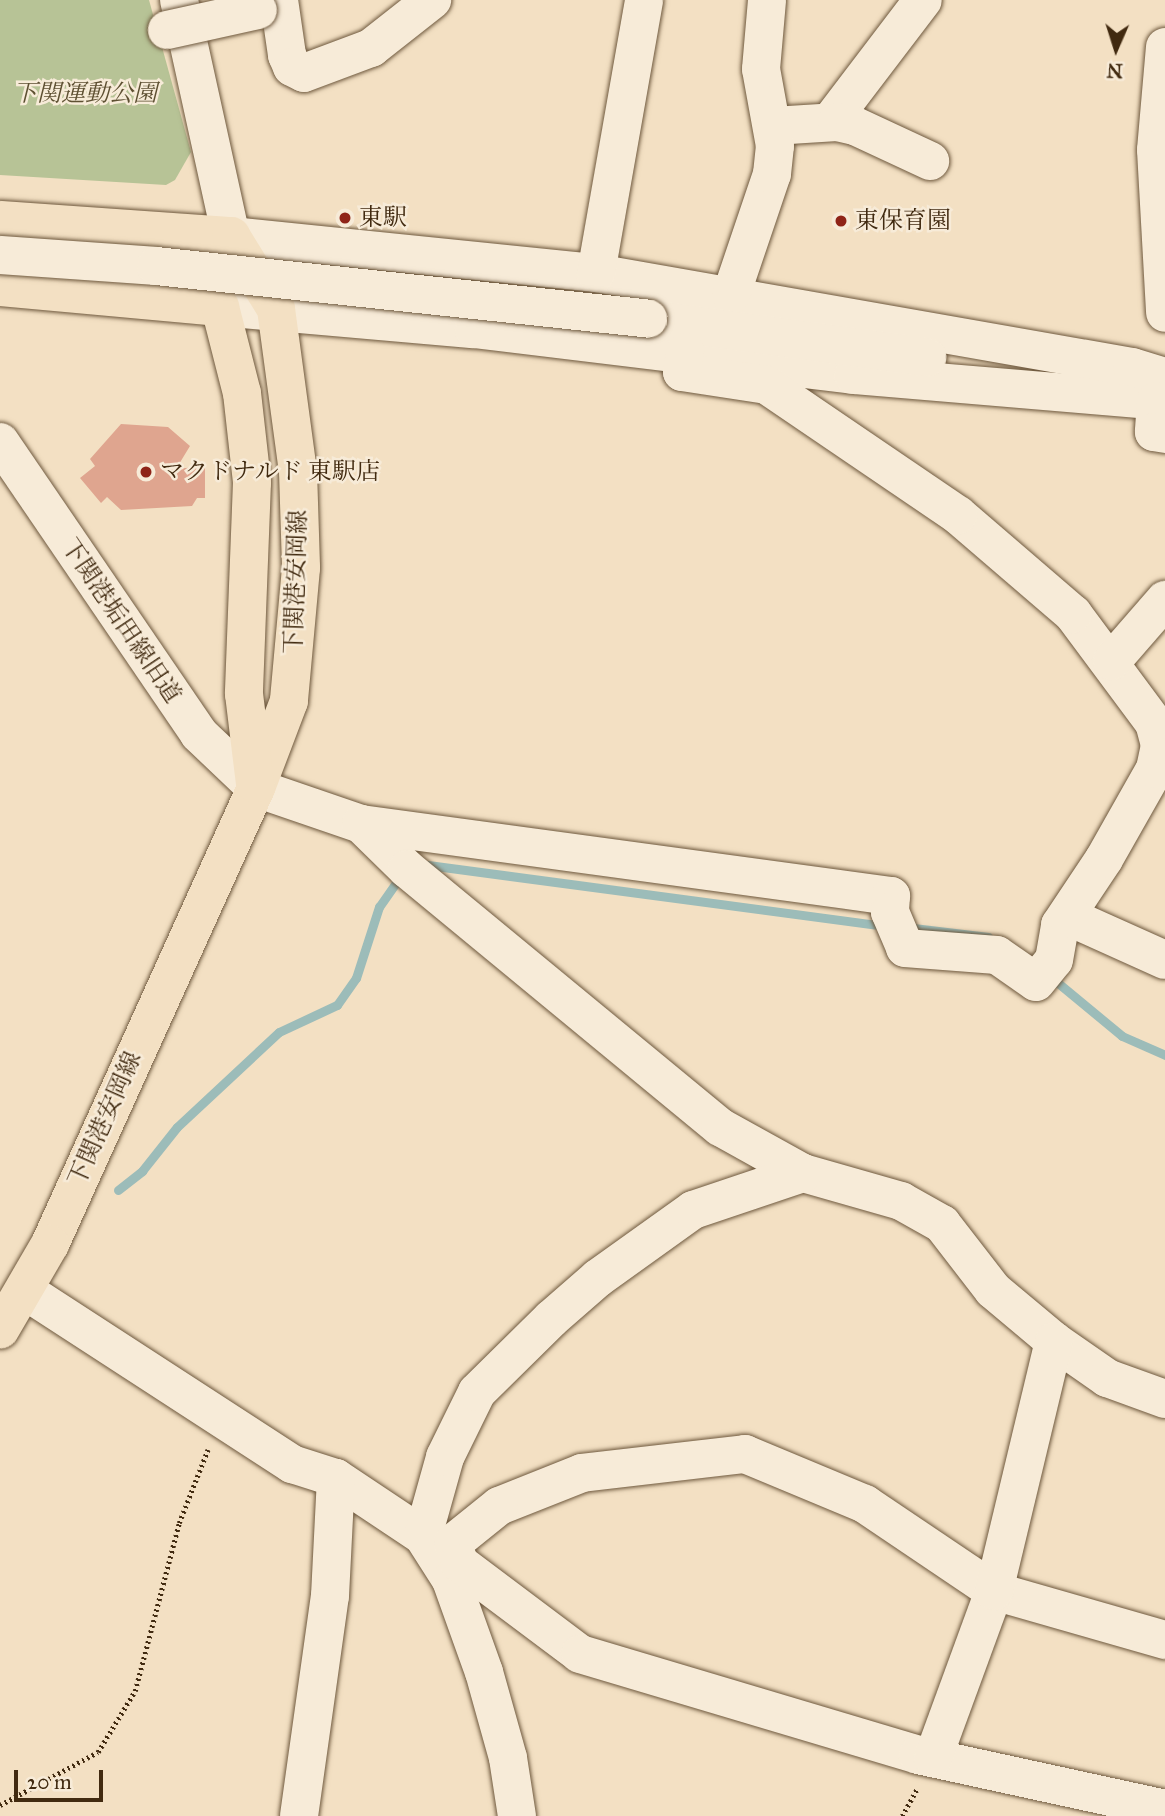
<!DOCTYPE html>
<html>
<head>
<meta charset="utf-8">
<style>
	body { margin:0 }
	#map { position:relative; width:1165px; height:1816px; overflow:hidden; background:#f3e0c3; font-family:"IM FELL Great Primer","Noto Serif JP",serif }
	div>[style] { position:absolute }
	.green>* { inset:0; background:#b7c396 }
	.stream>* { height:9px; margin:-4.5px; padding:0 4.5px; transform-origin:4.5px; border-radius:4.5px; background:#9cbcb9 }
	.building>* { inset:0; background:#dfa58f }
	.path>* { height:4.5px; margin-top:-2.25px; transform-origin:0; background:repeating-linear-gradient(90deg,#412a10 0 2px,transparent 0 5.5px) }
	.roads { filter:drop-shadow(0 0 2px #6e583d) drop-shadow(0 0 2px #6e583d) }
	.minor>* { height:38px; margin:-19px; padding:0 19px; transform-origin:19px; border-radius:19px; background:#f7ebd8 }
	.major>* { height:38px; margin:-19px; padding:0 19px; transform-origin:19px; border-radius:19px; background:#f3e0c3 }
	.bridges { filter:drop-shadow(0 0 2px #6e583d) drop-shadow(0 0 2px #6e583d) }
	.minor-bridge>* { height:38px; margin:-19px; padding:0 19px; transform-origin:19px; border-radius:19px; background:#f7ebd8 }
	.dots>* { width:19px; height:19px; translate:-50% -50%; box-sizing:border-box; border:4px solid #f7ebd8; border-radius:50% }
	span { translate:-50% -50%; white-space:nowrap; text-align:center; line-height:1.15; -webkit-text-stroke:5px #f7ebd8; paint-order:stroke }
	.park-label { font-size:24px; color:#5e5032; font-style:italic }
	.poi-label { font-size:24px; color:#412a10 }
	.left { translate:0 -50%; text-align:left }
	.street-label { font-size:24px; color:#412a10 }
	.north { position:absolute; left:1081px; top:14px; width:70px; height:70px; -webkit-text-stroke:5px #f7ebd8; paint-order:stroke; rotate:183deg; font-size:19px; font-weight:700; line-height:28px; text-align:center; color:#412a10 }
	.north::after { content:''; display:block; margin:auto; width:24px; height:32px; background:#412a10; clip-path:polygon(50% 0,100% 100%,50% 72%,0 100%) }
	.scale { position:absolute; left:14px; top:1770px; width:89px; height:32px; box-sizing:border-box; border:4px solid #412a10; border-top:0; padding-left:9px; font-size:21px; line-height:24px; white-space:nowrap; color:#412a10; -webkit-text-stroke:5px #f7ebd8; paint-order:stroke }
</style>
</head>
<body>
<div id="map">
	<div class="green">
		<i style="clip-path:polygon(0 0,149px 0,191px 152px,175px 180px,166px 185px,0 175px)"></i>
	</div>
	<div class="stream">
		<i style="left:428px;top:865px;width:460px;rotate:7.6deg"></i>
		<i style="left:905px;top:927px;width:84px;rotate:6.9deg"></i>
		<i style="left:1052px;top:978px;width:91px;rotate:39.6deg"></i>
		<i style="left:1122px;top:1036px;width:47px;rotate:23.8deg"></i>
		<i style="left:118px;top:1190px;width:31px;rotate:-38deg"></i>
		<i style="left:142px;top:1171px;width:56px;rotate:-51.5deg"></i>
		<i style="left:177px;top:1127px;width:139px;rotate:-43deg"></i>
		<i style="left:279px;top:1032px;width:64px;rotate:-25deg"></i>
		<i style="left:337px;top:1005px;width:33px;rotate:-55deg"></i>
		<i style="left:356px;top:978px;width:75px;rotate:-72.1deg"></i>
		<i style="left:379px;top:907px;width:32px;rotate:-55deg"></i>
	</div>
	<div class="building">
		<i style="clip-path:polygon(121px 424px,168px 427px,190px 446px,176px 469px,205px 466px,205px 498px,197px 498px,192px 506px,121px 510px,107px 497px,101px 503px,80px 478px,95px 466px,90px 459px)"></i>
	</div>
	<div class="path">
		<i style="left:0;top:1805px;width:111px;rotate:-28.4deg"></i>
		<i style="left:98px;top:1752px;width:71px;rotate:-58.8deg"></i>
		<i style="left:135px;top:1691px;width:174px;rotate:-75.3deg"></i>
		<i style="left:179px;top:1523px;width:79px;rotate:-68.6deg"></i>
		<i style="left:902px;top:1816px;width:31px;rotate:-61deg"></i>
	</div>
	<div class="roads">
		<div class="minor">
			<i style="left:179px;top:0;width:242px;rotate:77.6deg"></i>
			<i style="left:231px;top:236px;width:72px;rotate:98.8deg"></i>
			<i style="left:220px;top:307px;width:255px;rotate:5deg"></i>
			<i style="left:474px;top:329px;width:382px;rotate:6.9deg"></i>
			<i style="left:853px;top:375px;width:313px;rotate:4.8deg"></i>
			<i style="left:279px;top:0;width:56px;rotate:81.7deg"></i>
			<i style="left:287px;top:55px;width:13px;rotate:67deg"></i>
			<i style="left:292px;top:67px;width:13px;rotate:27deg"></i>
			<i style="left:304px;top:73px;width:72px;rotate:-20.5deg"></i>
			<i style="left:371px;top:48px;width:78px;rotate:-38.2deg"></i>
			<i style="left:1165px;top:47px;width:103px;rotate:95deg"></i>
			<i style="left:1156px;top:150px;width:163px;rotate:86.8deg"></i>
			<i style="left:830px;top:122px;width:153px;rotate:-52.7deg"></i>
			<i style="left:773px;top:126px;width:64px;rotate:-3.6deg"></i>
			<i style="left:837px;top:122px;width:18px;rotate:13deg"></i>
			<i style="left:855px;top:126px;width:83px;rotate:25deg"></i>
			<i style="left:231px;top:236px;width:367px;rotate:5.8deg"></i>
			<i style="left:596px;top:273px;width:544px;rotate:9.95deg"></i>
			<i style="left:1132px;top:367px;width:34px;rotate:17deg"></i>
			<i style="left:596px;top:273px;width:277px;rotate:-80deg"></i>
			<i style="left:731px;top:295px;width:128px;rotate:-71.3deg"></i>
			<i style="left:772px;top:174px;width:28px;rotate:-84deg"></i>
			<i style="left:775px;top:146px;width:78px;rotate:-100.3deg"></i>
			<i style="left:761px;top:69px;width:69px;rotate:-85deg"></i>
			<i style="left:648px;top:319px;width:282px;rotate:7.8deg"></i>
			<i style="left:1156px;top:401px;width:31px;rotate:94deg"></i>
			<i style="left:1154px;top:432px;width:11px;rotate:10deg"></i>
			<i style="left:0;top:442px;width:353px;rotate:55.7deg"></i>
			<i style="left:199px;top:734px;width:79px;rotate:43.5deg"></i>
			<i style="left:256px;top:788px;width:111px;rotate:18.9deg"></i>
			<i style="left:361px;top:824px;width:535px;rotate:7.74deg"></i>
			<i style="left:891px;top:896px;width:16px;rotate:94deg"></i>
			<i style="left:890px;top:912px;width:39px;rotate:67deg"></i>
			<i style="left:905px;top:948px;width:92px;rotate:4.4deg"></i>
			<i style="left:997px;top:955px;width:47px;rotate:34.7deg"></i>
			<i style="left:1036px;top:982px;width:28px;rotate:-51deg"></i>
			<i style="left:1054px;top:960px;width:36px;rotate:-80deg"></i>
			<i style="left:1060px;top:925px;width:79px;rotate:-56.3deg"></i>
			<i style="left:1104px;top:859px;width:103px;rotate:-60.5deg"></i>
			<i style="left:1155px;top:769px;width:25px;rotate:-78deg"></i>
			<i style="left:1160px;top:745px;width:23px;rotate:-105deg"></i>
			<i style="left:1154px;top:723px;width:136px;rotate:-126.6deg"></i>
			<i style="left:1073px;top:614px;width:152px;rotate:-139.3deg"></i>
			<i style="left:958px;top:515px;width:231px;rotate:-145.8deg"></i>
			<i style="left:767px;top:385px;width:86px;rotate:-171.3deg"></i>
			<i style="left:682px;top:372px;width:20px;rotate:-81deg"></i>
			<i style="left:1112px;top:661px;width:81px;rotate:-49deg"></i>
			<i style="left:361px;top:824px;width:64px;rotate:44.4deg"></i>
			<i style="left:407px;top:869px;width:406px;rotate:39.5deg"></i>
			<i style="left:720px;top:1127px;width:95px;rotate:29deg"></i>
			<i style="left:803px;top:1173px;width:102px;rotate:15.9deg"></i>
			<i style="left:901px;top:1201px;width:47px;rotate:29.3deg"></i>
			<i style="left:942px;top:1224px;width:83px;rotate:52.3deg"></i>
			<i style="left:993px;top:1290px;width:80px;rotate:39.9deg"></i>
			<i style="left:1054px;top:1341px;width:65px;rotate:34.9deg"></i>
			<i style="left:1107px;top:1378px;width:62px;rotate:19.9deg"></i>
			<i style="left:1067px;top:916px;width:107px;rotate:24.2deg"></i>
			<i style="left:24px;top:1290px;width:320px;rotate:33deg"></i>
			<i style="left:292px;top:1464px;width:46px;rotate:17.7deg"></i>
			<i style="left:336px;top:1478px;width:105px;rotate:33.7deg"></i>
			<i style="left:423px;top:1536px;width:52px;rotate:57.5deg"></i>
			<i style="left:451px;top:1580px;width:98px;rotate:70.3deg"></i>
			<i style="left:484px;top:1672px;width:89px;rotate:74.4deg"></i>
			<i style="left:508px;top:1758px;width:59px;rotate:81.2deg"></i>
			<i style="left:423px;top:1536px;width:82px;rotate:-74.4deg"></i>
			<i style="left:445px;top:1457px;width:72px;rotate:-63.8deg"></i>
			<i style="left:477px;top:1392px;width:104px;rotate:-44.6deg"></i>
			<i style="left:551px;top:1319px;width:62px;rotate:-41.1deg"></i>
			<i style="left:598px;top:1278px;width:117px;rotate:-35.6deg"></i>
			<i style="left:693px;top:1210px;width:116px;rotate:-18.6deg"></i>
			<i style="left:1165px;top:1640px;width:178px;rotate:-164deg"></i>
			<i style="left:994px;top:1591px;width:156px;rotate:-146deg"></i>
			<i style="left:865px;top:1504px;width:130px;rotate:-157.4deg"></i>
			<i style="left:745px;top:1454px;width:164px;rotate:173.4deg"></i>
			<i style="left:582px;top:1473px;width:89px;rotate:158.3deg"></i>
			<i style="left:499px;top:1506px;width:59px;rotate:141.2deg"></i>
			<i style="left:453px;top:1543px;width:21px;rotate:73deg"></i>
			<i style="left:459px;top:1563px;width:151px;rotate:36.9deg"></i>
			<i style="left:580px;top:1654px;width:353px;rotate:16.6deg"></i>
			<i style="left:918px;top:1755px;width:253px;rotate:12.3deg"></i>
			<i style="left:933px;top:1758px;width:178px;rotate:-69.9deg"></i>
			<i style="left:994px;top:1591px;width:257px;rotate:-76.5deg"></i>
			<i style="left:299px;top:1816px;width:222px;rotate:-82deg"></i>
			<i style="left:330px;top:1596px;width:118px;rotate:-87.1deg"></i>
		</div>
		<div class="major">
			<i style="left:0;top:220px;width:232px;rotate:4deg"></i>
			<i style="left:231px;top:236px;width:86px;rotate:58.3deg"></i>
			<i style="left:276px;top:309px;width:163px;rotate:82.3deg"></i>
			<i style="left:298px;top:471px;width:97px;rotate:88.2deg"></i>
			<i style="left:301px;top:568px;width:134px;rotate:95.2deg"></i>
			<i style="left:289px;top:701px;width:93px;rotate:110.8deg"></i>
			<i style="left:256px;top:788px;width:500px;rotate:114.31deg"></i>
			<i style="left:50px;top:1244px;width:99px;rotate:120.2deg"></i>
			<i style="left:0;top:287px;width:221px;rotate:5.2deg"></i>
			<i style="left:220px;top:307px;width:89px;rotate:75.7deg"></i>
			<i style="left:242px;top:393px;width:90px;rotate:83.6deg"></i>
			<i style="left:252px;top:482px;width:212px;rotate:92.2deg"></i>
			<i style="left:244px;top:694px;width:90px;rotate:83deg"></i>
		</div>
	</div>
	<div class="bridges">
		<div class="minor-bridge">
			<i style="left:167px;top:30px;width:93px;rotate:-12.4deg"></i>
			<i style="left:0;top:255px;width:156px;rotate:4deg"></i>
			<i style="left:156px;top:266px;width:495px;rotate:6.1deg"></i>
		</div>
	</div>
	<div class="dots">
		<i style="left:345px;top:218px;background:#8f2418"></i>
		<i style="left:841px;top:221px;background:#8f2418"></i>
		<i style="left:146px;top:472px;background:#8f2418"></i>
	</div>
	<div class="park-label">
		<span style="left:85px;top:94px">下関運動公園</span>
	</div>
	<div class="poi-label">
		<span class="left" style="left:359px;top:218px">東駅</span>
		<span class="left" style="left:855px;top:221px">東保育園</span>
		<span class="left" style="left:160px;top:472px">マクドナルド 東駅店</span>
	</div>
	<div class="street-label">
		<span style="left:296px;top:582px;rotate:-88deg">下関港安岡線</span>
		<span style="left:121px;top:621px;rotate:56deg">下関港垢田線旧道</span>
		<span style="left:105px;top:1119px;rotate:-66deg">下関港安岡線</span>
	</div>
	<div class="north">N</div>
	<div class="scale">20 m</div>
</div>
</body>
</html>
